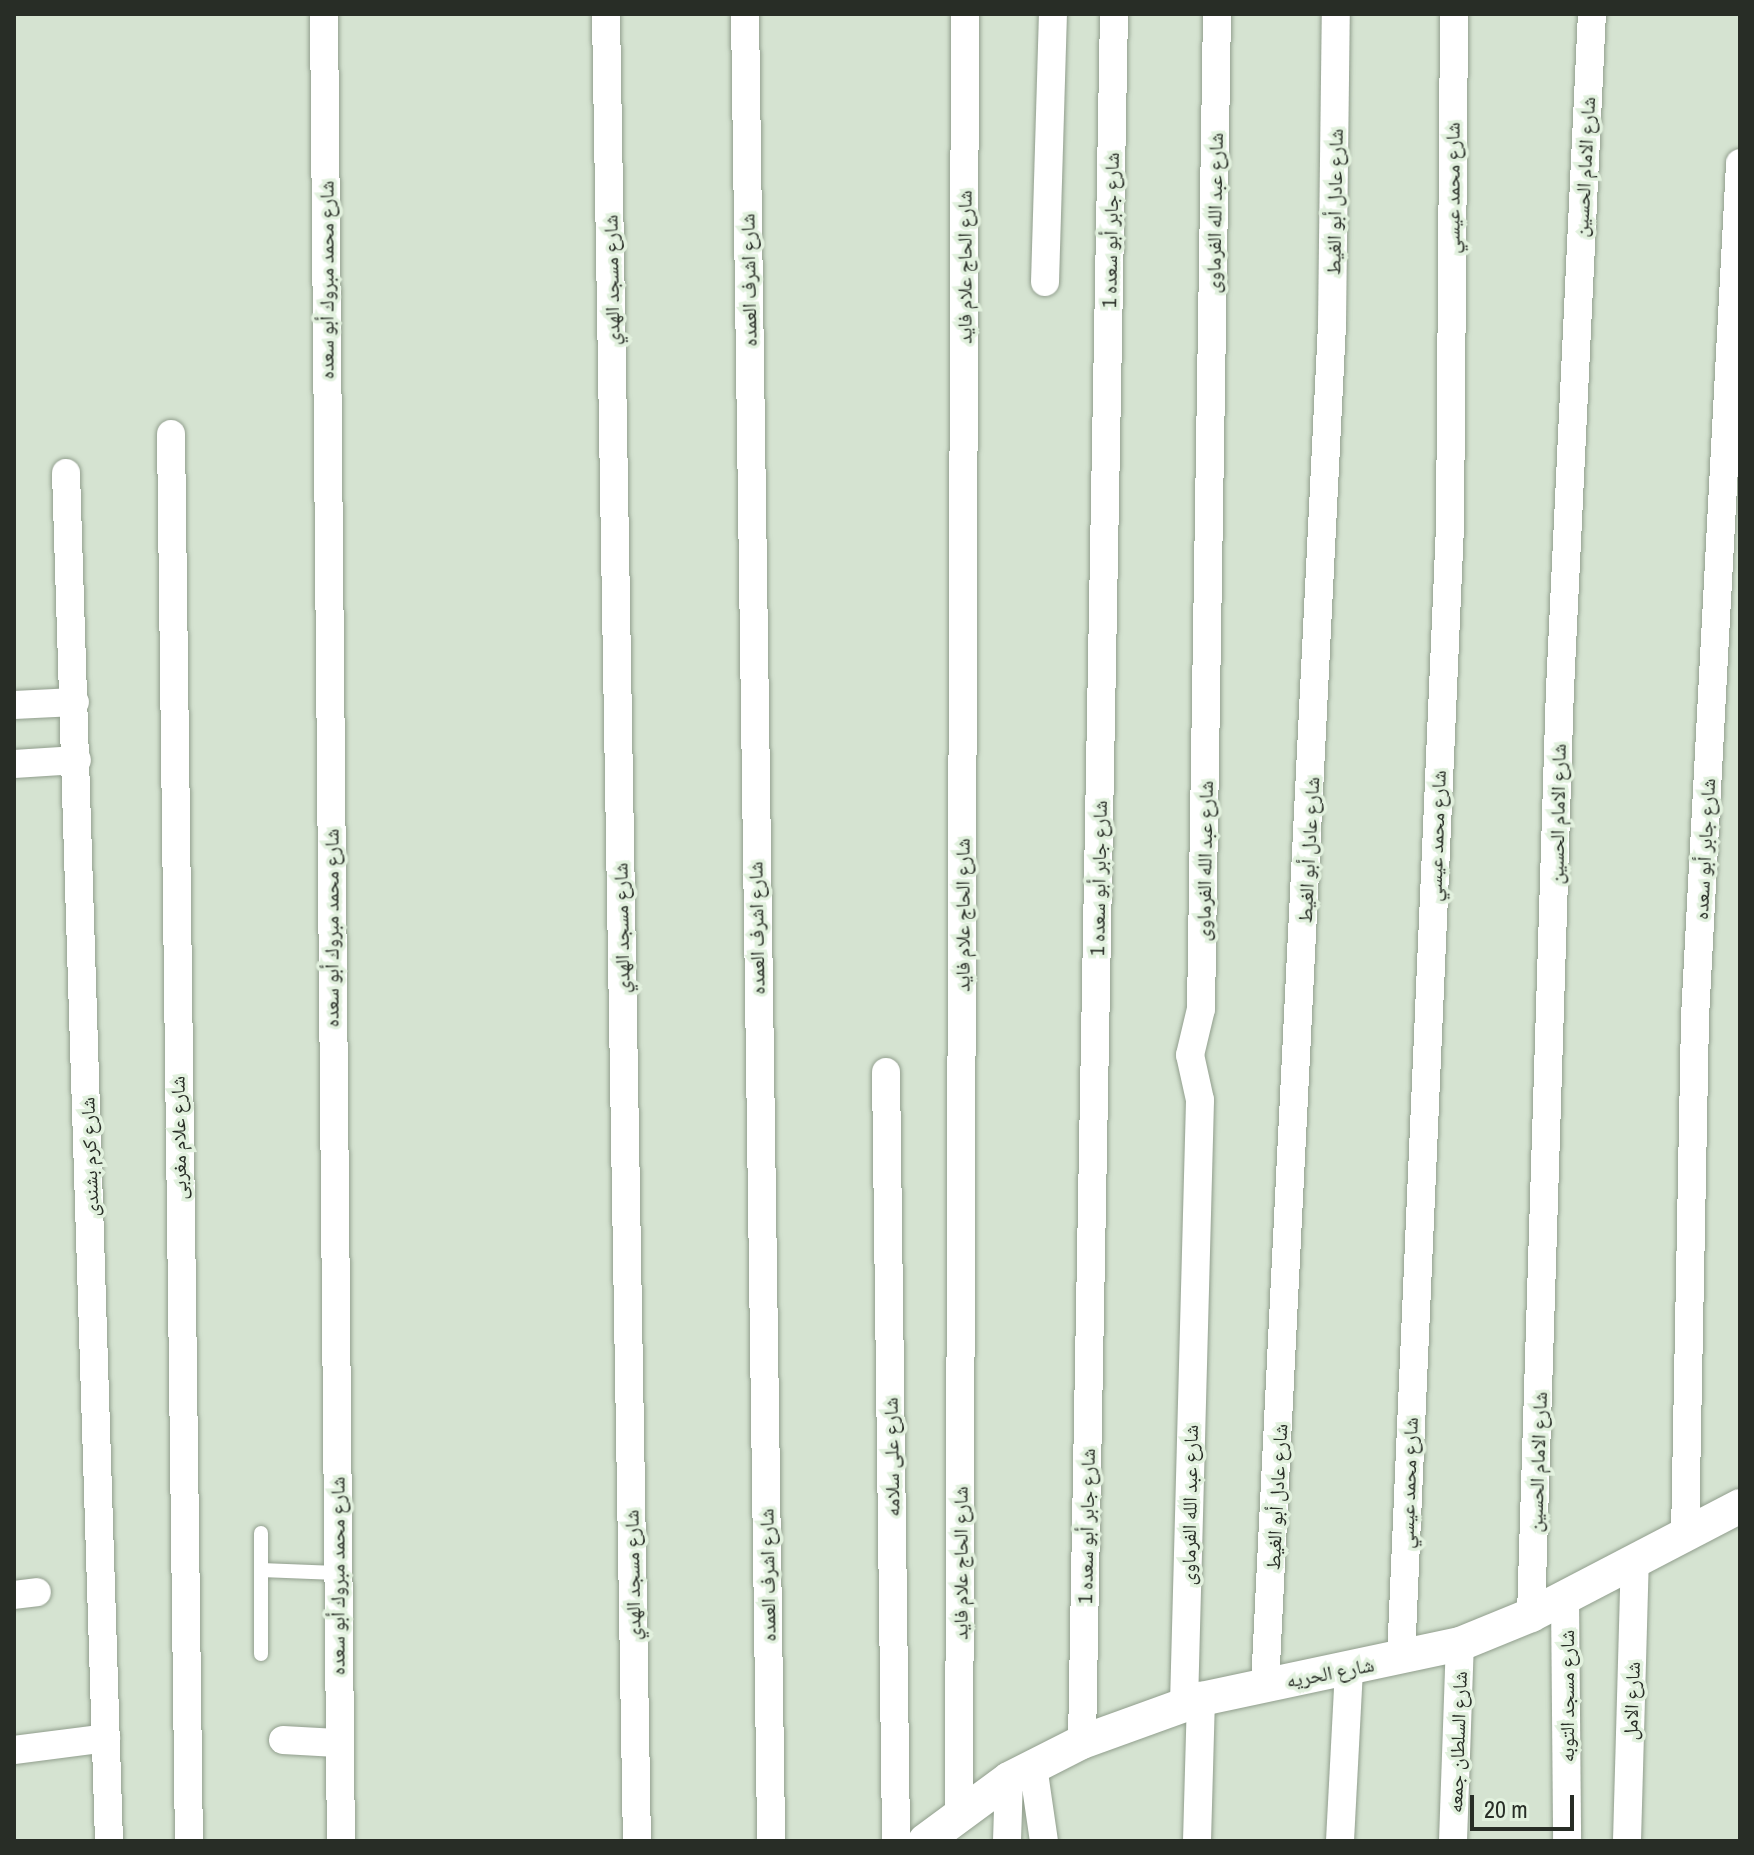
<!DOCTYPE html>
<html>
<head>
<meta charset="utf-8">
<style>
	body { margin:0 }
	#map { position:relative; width:1754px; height:1855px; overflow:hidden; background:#d5e3d1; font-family:"Archivo Narrow","Noto Naskh Arabic",sans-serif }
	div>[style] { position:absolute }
	.roads { filter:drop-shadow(0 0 2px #919e8d) drop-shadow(0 0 2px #919e8d) }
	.service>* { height:14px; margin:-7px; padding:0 7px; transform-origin:7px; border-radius:7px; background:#fff }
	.minor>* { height:28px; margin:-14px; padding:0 14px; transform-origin:14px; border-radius:14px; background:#fff }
	.tertiary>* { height:34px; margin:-17px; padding:0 17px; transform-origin:17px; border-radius:17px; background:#fff }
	span { translate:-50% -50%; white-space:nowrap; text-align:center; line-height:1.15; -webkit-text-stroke:7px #e2f1de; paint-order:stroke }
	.street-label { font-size:20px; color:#282d26 }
	.frame { position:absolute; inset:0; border:16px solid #282d26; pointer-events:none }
	.scale { position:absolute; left:1470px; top:1795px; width:104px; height:36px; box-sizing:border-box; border:4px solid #282d26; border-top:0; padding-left:10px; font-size:24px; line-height:28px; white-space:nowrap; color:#282d26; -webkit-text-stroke:6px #e2f1de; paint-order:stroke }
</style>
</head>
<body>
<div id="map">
	<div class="roads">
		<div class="service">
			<i style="left:261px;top:1533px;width:121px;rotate:90deg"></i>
			<i style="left:261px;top:1570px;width:76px;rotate:2.3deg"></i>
		</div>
		<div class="minor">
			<i style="left:324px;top:14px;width:1827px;rotate:89.47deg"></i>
			<i style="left:606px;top:14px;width:1827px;rotate:89.03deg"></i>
			<i style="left:745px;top:14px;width:1827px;rotate:89.18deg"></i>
			<i style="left:1045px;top:282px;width:268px;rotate:-88.3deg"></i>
			<i style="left:171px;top:434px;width:1407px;rotate:89.27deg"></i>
			<i style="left:66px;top:473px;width:1369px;rotate:88.2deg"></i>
			<i style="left:14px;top:705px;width:61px;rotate:-2.8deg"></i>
			<i style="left:14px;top:764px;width:63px;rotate:-3.6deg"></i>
			<i style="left:886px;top:1072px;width:769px;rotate:89.25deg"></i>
			<i style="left:1685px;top:1535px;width:518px;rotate:-88.89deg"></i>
			<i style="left:1695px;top:1017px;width:855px;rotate:-86.98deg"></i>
			<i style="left:14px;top:1595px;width:23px;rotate:-7deg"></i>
			<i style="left:1565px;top:1598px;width:243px;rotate:89.5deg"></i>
			<i style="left:1531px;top:1615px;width:926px;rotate:-88.21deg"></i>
			<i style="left:1560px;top:689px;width:676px;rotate:-87.29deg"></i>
			<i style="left:1401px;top:1658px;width:1132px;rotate:-87.52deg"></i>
			<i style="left:1450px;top:527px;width:513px;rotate:-89.55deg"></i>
			<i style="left:1265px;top:1685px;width:1363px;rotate:-87.18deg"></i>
			<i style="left:1332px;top:324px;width:310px;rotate:-89.3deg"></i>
			<i style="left:1184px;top:1704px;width:604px;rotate:-88.48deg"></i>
			<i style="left:1200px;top:1100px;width:46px;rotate:-102.5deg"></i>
			<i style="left:1190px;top:1055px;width:47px;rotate:-76.6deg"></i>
			<i style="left:1201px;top:1009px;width:995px;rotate:-89.08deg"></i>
			<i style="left:283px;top:1740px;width:54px;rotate:3.2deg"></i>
			<i style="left:1082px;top:1742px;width:1728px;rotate:-88.94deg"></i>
			<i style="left:14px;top:1750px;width:93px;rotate:-7.4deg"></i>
			<i style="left:1033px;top:1766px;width:76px;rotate:81.7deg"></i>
			<i style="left:959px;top:1816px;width:1802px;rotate:-89.81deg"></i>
			<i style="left:1007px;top:1841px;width:62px;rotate:-88.2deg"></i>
			<i style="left:1197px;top:1841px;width:142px;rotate:-88.4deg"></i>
			<i style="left:1340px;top:1841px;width:170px;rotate:-87deg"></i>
			<i style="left:1453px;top:1841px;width:197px;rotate:-88deg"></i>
			<i style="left:1627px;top:1841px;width:280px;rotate:-88.4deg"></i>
		</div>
		<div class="tertiary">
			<i style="left:925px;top:1841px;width:104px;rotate:-36.4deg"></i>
			<i style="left:1009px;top:1779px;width:82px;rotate:-26.9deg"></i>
			<i style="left:1082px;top:1742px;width:127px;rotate:-19.9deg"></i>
			<i style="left:1201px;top:1699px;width:265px;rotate:-12deg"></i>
			<i style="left:1460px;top:1644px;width:77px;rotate:-22.2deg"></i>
			<i style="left:1531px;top:1615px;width:236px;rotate:-27.5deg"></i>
		</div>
	</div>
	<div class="street-label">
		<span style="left:1584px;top:167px;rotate:-87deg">شارع الامام الحسين</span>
		<span style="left:1452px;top:188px;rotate:-90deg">شارع محمد عيسي</span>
		<span style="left:1334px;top:202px;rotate:-89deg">شارع عادل أبو الغيط</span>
		<span style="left:1214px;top:213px;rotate:-89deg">شارع عبد الله الفرماوى</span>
		<span style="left:1110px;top:230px;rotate:-89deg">شارع جابر أبو سعده 1</span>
		<span style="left:964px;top:267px;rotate:-90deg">شارع الحاج علام فايد</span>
		<span style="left:326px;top:280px;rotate:-90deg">شارع محمد مبروك أبو سعده</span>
		<span style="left:611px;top:280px;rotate:-91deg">شارع مسجد الهدي</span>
		<span style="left:748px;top:280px;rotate:-91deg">شارع اشرف العمده</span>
		<span style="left:1557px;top:814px;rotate:-89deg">شارع الامام الحسين</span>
		<span style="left:1436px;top:836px;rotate:-88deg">شارع محمد عيسي</span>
		<span style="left:1704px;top:849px;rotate:-87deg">شارع جابر أبو سعده</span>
		<span style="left:1308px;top:850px;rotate:-87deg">شارع عادل أبو الغيط</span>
		<span style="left:1204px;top:861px;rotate:-89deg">شارع عبد الله الفرماوى</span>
		<span style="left:1098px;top:878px;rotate:-89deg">شارع جابر أبو سعده 1</span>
		<span style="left:962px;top:915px;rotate:-90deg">شارع الحاج علام فايد</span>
		<span style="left:331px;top:928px;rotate:-90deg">شارع محمد مبروك أبو سعده</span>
		<span style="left:621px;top:928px;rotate:-91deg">شارع مسجد الهدي</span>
		<span style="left:756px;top:928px;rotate:-91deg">شارع اشرف العمده</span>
		<span style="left:178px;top:1138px;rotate:-91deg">شارع علام مغربى</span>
		<span style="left:89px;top:1157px;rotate:-92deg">شارع كرم بشندى</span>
		<span style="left:891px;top:1457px;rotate:-91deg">شارع على سلامه</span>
		<span style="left:1537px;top:1462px;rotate:-88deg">شارع الامام الحسين</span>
		<span style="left:1408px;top:1483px;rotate:-88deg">شارع محمد عيسي</span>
		<span style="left:1276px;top:1497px;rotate:-87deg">شارع عادل أبو الغيط</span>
		<span style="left:1189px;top:1505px;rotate:-89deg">شارع عبد الله الفرماوى</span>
		<span style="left:1086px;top:1526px;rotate:-89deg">شارع جابر أبو سعده 1</span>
		<span style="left:960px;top:1563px;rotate:-90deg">شارع الحاج علام فايد</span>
		<span style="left:632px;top:1575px;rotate:-91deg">شارع مسجد الهدي</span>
		<span style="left:767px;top:1575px;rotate:-91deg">شارع اشرف العمده</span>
		<span style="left:337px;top:1576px;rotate:-90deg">شارع محمد مبروك أبو سعده</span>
		<span style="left:1330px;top:1672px;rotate:-11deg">شارع الحريه</span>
		<span style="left:1566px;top:1696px;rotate:-90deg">شارع مسجد التوبه</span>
		<span style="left:1631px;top:1701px;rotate:-88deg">شارع الامل</span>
		<span style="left:1457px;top:1742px;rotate:-88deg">شارع السلطان جمعه</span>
	</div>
	<div class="frame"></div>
	<div class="scale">20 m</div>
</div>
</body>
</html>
